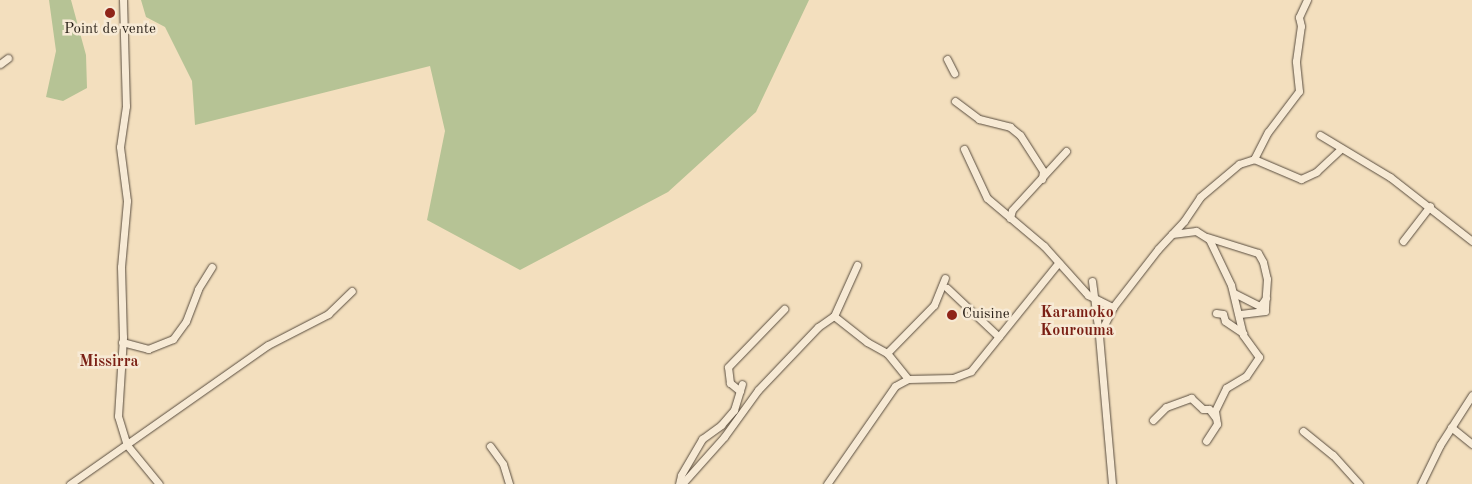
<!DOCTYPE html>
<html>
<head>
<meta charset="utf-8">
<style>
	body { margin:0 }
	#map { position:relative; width:1472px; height:484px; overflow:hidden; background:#f3dfbe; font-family:"Old Standard TT",serif }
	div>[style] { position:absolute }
	.green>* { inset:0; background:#b6c395 }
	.roads { filter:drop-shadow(0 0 1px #584c3e) drop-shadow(0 0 1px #584c3e) }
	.minor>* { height:7px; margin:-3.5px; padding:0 3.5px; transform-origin:3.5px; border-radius:3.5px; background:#f7ead5 }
	.dots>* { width:14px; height:14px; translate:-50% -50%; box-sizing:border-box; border:2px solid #f7ead5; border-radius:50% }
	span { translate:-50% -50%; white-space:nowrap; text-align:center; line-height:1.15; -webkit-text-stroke:5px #f7ead5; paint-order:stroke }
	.poi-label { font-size:15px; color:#241b13 }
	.left { translate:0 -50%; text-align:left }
	.neighbourhood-label { font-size:16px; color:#7a1f14; font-weight:700 }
</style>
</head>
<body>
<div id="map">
	<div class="green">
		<i style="clip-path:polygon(49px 0,71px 0,86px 55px,87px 88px,63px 101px,46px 97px,56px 51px)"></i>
		<i style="clip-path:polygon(141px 0,809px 0,756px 112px,668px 192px,520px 270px,427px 220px,445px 131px,430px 66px,195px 125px,192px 81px,165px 27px,146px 17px)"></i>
	</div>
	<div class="roads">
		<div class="minor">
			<i style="left:123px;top:0;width:106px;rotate:88.4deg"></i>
			<i style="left:126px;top:106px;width:41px;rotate:98.3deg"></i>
			<i style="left:120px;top:147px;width:54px;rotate:82.6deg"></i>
			<i style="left:127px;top:201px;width:66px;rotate:95.2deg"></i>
			<i style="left:121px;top:267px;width:70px;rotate:88.4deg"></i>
			<i style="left:123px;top:337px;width:79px;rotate:93.6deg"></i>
			<i style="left:118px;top:416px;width:30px;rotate:73deg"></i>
			<i style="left:127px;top:445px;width:50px;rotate:50.6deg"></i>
			<i style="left:947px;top:59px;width:16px;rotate:63deg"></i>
			<i style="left:0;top:64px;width:10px;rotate:-37deg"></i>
			<i style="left:955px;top:101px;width:30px;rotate:37deg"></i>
			<i style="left:979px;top:119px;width:32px;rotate:14deg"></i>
			<i style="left:1010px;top:127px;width:13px;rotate:39deg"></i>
			<i style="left:1020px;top:135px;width:43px;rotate:57.4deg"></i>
			<i style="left:1043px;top:171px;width:8px;rotate:97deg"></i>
			<i style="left:1320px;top:135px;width:82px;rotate:31deg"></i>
			<i style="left:1390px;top:177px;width:104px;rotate:38deg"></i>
			<i style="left:964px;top:149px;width:54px;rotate:64.9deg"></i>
			<i style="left:987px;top:198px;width:75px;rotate:40.1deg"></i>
			<i style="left:1044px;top:246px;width:66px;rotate:48.1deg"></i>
			<i style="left:1088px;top:295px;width:28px;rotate:26deg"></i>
			<i style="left:1254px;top:159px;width:30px;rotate:-63deg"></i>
			<i style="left:1268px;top:132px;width:51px;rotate:-52.9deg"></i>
			<i style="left:1299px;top:91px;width:30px;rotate:-96deg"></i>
			<i style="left:1296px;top:61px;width:35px;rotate:-82deg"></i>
			<i style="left:1301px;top:26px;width:9px;rotate:-103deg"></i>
			<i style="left:1299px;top:17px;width:19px;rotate:-65deg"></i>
			<i style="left:1010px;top:218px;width:8px;rotate:-76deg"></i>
			<i style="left:1012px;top:210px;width:80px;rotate:-47.5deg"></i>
			<i style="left:1172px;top:234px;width:24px;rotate:-7deg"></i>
			<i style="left:1196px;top:231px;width:15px;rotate:32deg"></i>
			<i style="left:1209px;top:239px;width:51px;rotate:64.4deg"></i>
			<i style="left:1231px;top:285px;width:51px;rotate:76.5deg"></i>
			<i style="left:1243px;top:335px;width:27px;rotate:54deg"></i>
			<i style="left:1259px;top:357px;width:23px;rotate:124deg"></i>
			<i style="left:1246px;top:376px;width:23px;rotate:149deg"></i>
			<i style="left:1226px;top:388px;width:25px;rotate:116deg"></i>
			<i style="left:1215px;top:411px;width:13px;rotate:81deg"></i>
			<i style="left:1217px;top:424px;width:20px;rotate:123deg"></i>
			<i style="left:1207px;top:237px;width:53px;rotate:17.4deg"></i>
			<i style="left:1258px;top:253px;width:10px;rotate:61deg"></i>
			<i style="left:1263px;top:262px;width:17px;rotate:77deg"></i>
			<i style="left:1267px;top:279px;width:32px;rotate:94deg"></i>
			<i style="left:1265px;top:311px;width:25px;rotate:173deg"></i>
			<i style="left:1403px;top:241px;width:44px;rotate:-52.4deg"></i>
			<i style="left:1092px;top:281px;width:54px;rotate:82.6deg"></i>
			<i style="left:947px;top:288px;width:71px;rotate:43.3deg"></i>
			<i style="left:1234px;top:293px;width:29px;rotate:27deg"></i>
			<i style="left:1260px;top:306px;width:10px;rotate:-53deg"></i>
			<i style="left:1216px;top:313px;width:7px;rotate:8deg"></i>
			<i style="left:1223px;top:314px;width:7px;rotate:74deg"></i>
			<i style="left:1225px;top:321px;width:22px;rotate:34deg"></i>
			<i style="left:834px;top:316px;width:42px;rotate:38.2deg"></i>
			<i style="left:867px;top:342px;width:23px;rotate:29deg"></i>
			<i style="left:887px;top:353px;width:33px;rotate:51deg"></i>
			<i style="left:122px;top:342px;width:27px;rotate:15deg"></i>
			<i style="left:148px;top:349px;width:27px;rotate:-22deg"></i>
			<i style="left:173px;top:339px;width:22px;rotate:-54deg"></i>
			<i style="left:186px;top:321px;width:34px;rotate:-69deg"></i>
			<i style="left:198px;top:289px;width:26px;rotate:-58deg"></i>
			<i style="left:887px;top:353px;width:67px;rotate:-45.6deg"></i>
			<i style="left:934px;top:305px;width:29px;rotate:-68deg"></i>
			<i style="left:740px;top:391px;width:13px;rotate:-141deg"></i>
			<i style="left:730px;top:383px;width:16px;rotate:-97deg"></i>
			<i style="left:728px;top:367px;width:81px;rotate:-46deg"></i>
			<i style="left:1153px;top:420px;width:18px;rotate:-45deg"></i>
			<i style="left:1166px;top:407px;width:27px;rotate:-20deg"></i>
			<i style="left:1191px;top:398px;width:16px;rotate:43deg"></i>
			<i style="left:1203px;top:409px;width:6px"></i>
			<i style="left:1209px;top:409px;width:10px;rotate:53deg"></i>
			<i style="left:1451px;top:427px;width:27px;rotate:39deg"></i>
			<i style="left:1303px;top:431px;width:38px;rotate:39deg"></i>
			<i style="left:1333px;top:455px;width:39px;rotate:48deg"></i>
			<i style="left:490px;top:446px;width:22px;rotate:54deg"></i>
			<i style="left:503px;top:464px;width:21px;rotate:73deg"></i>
			<i style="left:70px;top:484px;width:242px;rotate:-35.1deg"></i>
			<i style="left:268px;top:345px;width:68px;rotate:-27.3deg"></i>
			<i style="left:328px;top:314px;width:33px;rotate:-44deg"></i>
			<i style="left:679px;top:484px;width:9px;rotate:-77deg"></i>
			<i style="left:681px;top:475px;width:42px;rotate:-59.7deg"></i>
			<i style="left:702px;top:439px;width:24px;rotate:-36deg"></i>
			<i style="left:721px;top:425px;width:20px;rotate:-49deg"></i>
			<i style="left:734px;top:410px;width:27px;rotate:-73deg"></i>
			<i style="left:682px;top:484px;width:63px;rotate:-48.2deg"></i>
			<i style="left:724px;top:437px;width:58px;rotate:-54.1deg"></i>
			<i style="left:758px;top:390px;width:87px;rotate:-46.4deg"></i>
			<i style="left:818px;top:327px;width:19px;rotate:-35deg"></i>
			<i style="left:834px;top:316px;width:56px;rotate:-65.7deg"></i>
			<i style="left:827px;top:484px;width:119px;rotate:-55.2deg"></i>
			<i style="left:895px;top:386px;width:15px;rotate:-28deg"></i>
			<i style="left:908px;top:379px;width:45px;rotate:-1.3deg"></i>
			<i style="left:953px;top:378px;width:19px;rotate:-21deg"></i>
			<i style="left:971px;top:371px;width:139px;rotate:-51.1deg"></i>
			<i style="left:1112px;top:484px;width:150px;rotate:-95deg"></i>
			<i style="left:1099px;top:335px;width:31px;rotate:-63deg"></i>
			<i style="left:1113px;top:307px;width:73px;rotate:-52.2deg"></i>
			<i style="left:1158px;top:249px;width:38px;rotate:-47deg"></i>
			<i style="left:1184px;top:221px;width:29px;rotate:-56deg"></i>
			<i style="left:1200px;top:197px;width:51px;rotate:-40.2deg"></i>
			<i style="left:1239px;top:164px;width:16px;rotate:-18deg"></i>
			<i style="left:1254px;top:159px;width:51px;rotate:23.1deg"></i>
			<i style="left:1301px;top:179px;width:17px;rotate:-25deg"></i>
			<i style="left:1316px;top:172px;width:33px;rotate:-43deg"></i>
			<i style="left:1421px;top:484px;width:43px;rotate:-64deg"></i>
			<i style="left:1440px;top:445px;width:59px;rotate:-57.4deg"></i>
		</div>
	</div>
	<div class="dots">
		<i style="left:110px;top:13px;background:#8f2418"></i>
		<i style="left:952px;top:315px;background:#8f2418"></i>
	</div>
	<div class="poi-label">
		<span style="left:110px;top:30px">Point de vente</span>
		<span class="left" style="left:962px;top:315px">Cuisine</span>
	</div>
	<div class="neighbourhood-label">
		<span style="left:1077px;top:322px">Karamoko<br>Kourouma</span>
		<span style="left:109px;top:362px">Missirra</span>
	</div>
</div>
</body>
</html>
